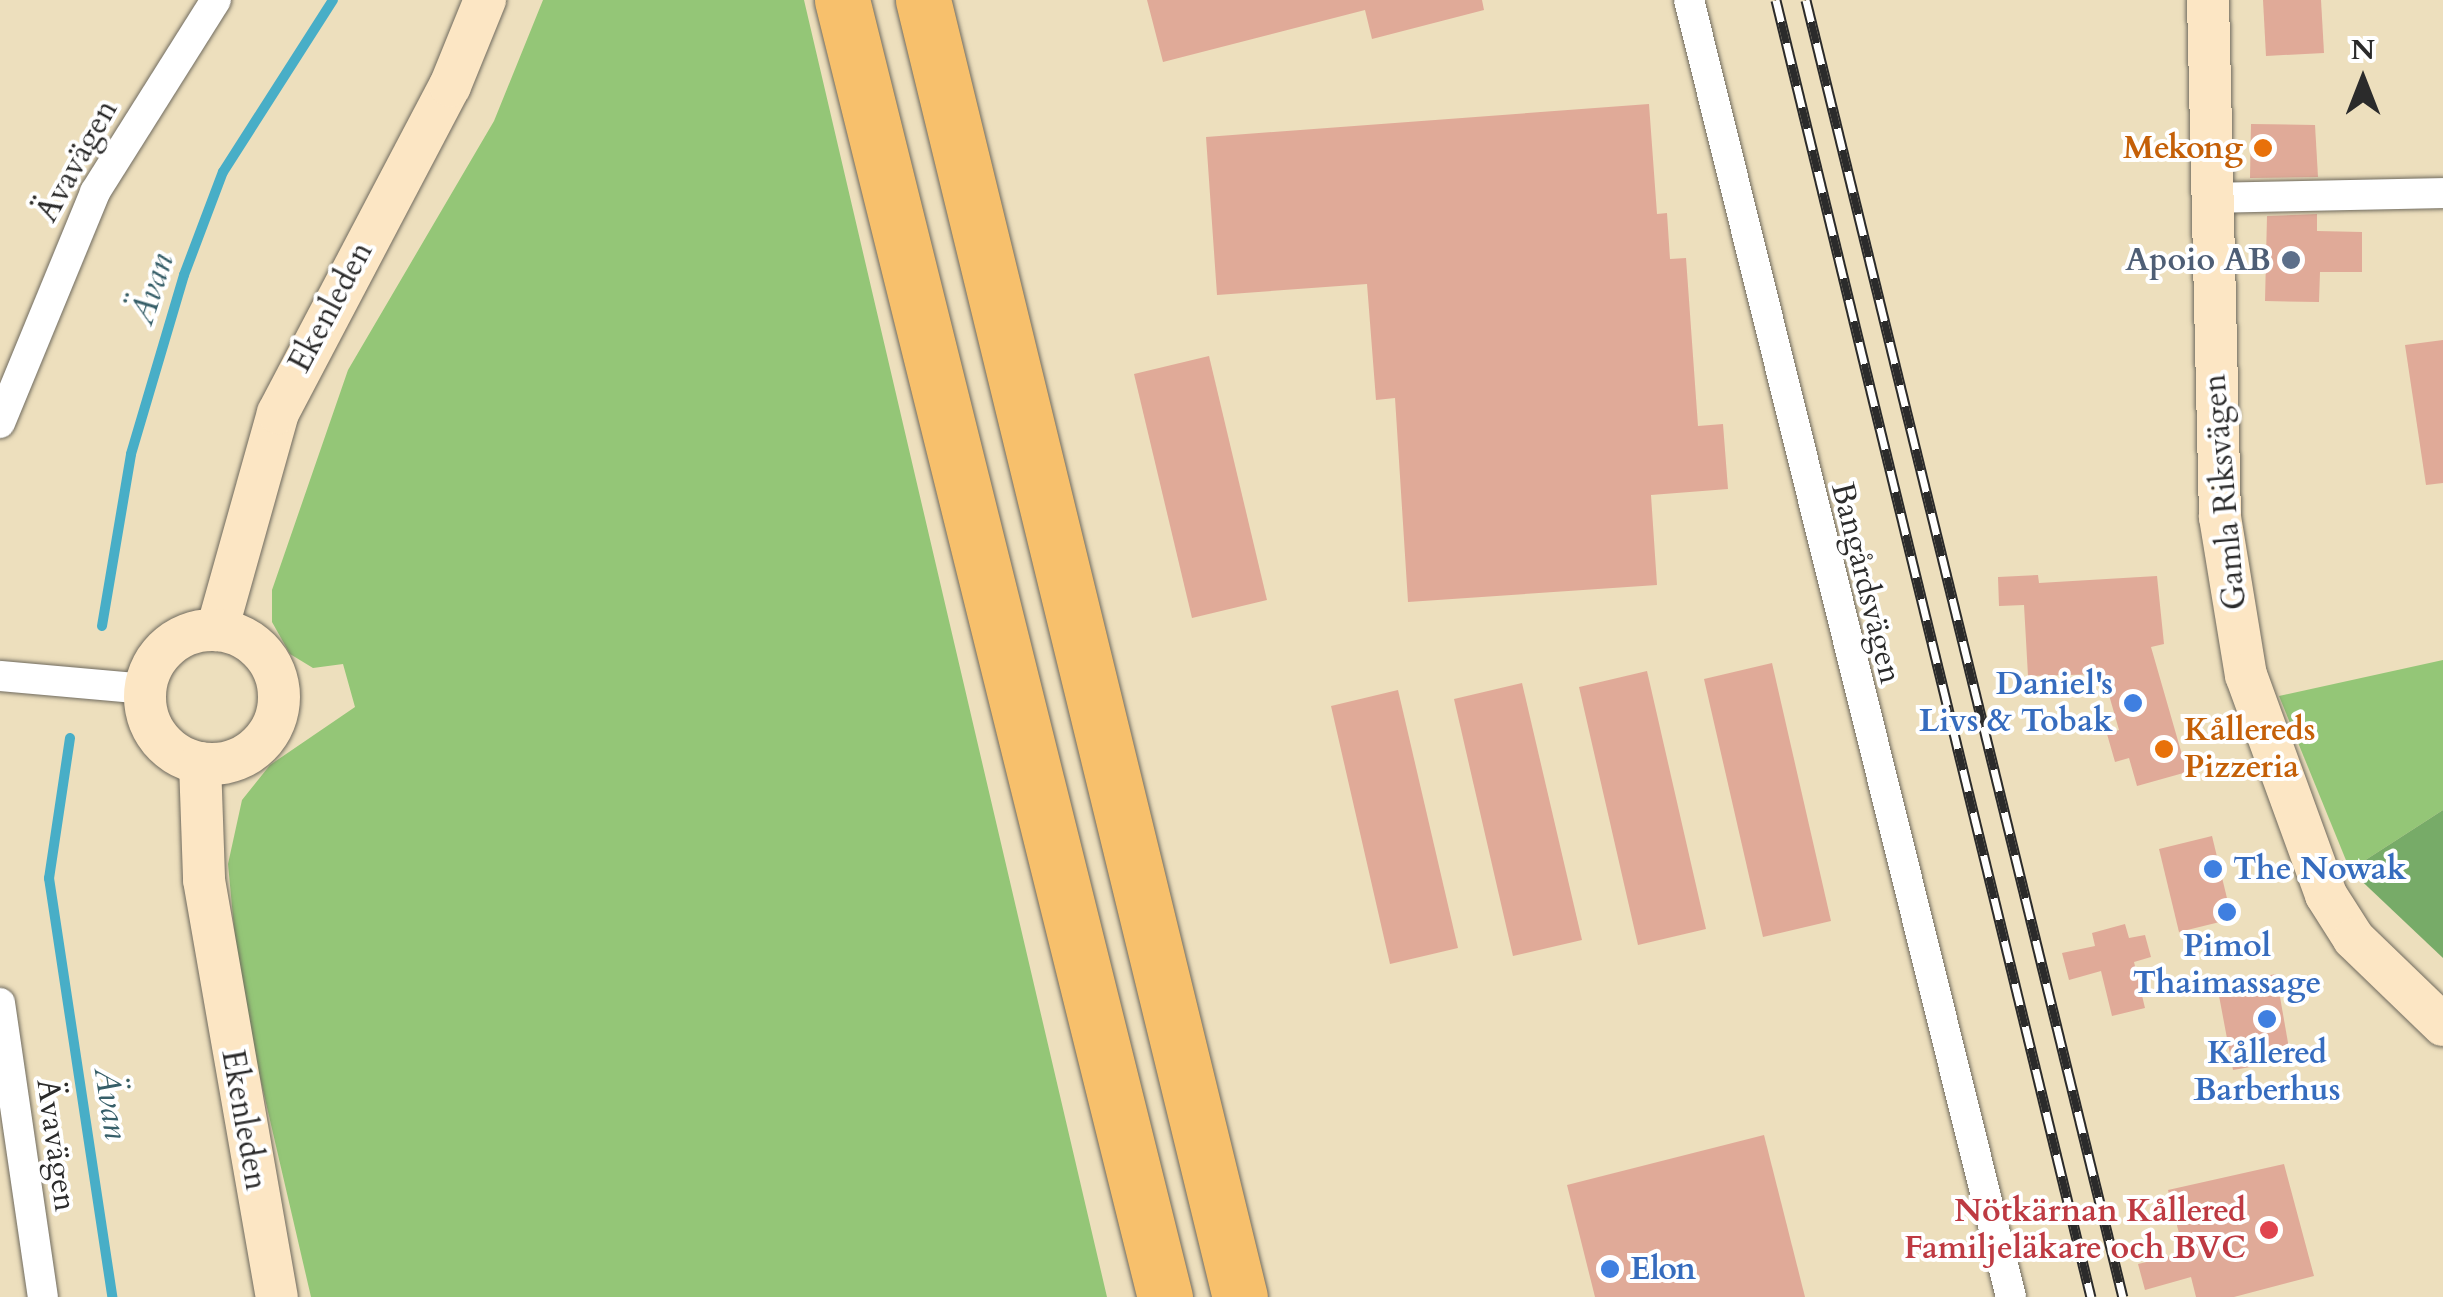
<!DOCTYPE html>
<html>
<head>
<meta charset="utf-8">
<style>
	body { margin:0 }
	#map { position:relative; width:2443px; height:1297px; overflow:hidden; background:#eddfbd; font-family:Cardo,serif }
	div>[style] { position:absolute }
	.green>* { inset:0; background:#94c677 }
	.forest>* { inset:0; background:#77ab68 }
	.stream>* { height:10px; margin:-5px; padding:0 5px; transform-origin:5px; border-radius:5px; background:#48aec7 }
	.building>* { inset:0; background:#e0aa98 }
	.roads { filter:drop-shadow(0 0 2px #6f6a5e) drop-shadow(0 0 2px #6f6a5e) }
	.street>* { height:30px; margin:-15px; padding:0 15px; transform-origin:15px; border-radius:15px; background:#fff }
	.secondary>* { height:42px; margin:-21px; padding:0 21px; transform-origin:21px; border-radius:21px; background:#fce6c4 }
	.secondary>.ring { margin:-21px; padding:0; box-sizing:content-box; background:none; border:42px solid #fce6c4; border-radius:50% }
	.highway>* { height:55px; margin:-27.5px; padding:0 27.5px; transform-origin:27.5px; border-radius:27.5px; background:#f7c06c }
	.rail>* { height:11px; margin-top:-5.5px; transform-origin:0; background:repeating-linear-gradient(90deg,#fff 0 22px,#2b2b2b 0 44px); box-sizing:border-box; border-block:2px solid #2b2b2b }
	.dots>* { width:28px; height:28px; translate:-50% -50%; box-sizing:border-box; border:5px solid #fff; border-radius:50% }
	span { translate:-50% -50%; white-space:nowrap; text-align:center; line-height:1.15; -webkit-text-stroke:8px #fff; paint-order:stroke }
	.food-label { font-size:32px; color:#c56008; font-weight:700 }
	.right { translate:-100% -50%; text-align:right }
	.left { translate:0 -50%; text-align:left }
	.street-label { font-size:32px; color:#2b2b2b }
	.service-label { font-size:32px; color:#4e5e75; font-weight:700 }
	.shop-label { font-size:32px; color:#366cbe; font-weight:700 }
	.health-label { font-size:32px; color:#be3a42; font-weight:700 }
	.water-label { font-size:35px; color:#375f69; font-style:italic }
	.north { position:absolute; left:2313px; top:30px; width:100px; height:100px; -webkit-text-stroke:8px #fff; paint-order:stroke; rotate:0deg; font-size:28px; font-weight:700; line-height:40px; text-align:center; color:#2b2b2b }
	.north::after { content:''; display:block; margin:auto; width:35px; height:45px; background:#2b2b2b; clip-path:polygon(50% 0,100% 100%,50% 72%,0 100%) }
</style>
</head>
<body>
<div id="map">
	<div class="green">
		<i style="clip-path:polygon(543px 0,804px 0,1107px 1297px,311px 1297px,240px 991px,228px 864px,242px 800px,270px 765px,355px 707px,343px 664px,313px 668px,290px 654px,272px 622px,272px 590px,348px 370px,494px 121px)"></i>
		<i style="clip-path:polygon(2443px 660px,2443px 810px,2350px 870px,2279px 696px)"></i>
	</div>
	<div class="forest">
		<i style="clip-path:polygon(2443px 810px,2443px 958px,2350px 870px)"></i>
	</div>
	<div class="stream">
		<i style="left:102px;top:626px;width:174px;rotate:-80.4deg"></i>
		<i style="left:131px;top:454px;width:187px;rotate:-73.5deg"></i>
		<i style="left:184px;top:275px;width:110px;rotate:-69.3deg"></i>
		<i style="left:223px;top:172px;width:204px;rotate:-57.4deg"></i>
		<i style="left:70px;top:738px;width:142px;rotate:98.5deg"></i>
		<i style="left:49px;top:878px;width:424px;rotate:81.4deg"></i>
	</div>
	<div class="building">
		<i style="clip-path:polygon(1147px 0,1482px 0,1484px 10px,1372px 39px,1365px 10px,1163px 62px)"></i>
		<i style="clip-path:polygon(2263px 0,2321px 0,2324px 53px,2266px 56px)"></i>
		<i style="clip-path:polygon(1649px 104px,1657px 214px,1667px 213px,1670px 259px,1686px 258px,1698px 426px,1723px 424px,1728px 489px,1651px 495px,1657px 585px,1408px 602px,1395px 398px,1376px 400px,1367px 284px,1217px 295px,1206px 137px)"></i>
		<i style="clip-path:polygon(2251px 124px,2315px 125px,2318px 177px,2250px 178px)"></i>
		<i style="clip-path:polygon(2317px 214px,2317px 231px,2362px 232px,2362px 272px,2320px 272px,2319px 302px,2265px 301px,2267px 216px)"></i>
		<i style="clip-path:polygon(2443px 340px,2443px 483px,2426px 485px,2405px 345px)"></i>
		<i style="clip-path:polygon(1209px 356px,1267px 600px,1192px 618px,1134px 374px)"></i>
		<i style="clip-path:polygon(2038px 575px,2039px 583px,2157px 576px,2164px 644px,2151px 647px,2187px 772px,2137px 786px,2129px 758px,2115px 762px,2107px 734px,2119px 730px,2103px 674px,2028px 676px,2024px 605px,1999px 606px,1998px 577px)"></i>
		<i style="clip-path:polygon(1772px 663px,1831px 921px,1763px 937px,1704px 679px)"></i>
		<i style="clip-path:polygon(1647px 671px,1706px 929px,1638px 945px,1579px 687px)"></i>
		<i style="clip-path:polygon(1522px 683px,1582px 940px,1513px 956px,1454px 699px)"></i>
		<i style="clip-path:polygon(1398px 690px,1458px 948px,1390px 964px,1331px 706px)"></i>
		<i style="clip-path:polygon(2212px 836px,2232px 919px,2179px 932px,2159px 849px)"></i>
		<i style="clip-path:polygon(2125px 924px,2129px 938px,2145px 935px,2151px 957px,2134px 962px,2145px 1008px,2112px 1016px,2101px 971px,2069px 980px,2062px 953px,2095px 946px,2092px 933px)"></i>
		<i style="clip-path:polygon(2276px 974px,2291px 1060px,2233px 1070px,2217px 985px)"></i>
		<i style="clip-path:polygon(1764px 1135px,1805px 1297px,1595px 1297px,1567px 1185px)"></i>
		<i style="clip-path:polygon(2284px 1164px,2314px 1276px,2234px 1297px,2196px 1297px,2191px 1277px,2145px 1290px,2138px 1264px,2184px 1253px,2168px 1190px)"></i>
	</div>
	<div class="roads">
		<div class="street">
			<i style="left:1689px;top:0;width:1336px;rotate:76.06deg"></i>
			<i style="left:2210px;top:198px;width:233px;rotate:-1.2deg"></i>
			<i style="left:0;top:423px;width:250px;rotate:-67.6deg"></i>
			<i style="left:95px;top:192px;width:227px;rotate:-57.8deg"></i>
			<i style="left:0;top:676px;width:146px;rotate:5.1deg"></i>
			<i style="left:0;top:1003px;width:297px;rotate:81.7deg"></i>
		</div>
		<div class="secondary">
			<i style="left:2208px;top:0;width:517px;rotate:88.67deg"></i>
			<i style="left:2220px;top:517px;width:160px;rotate:80.7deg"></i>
			<i style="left:2246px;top:675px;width:234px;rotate:70deg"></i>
			<i style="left:2326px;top:895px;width:52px;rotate:57.5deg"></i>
			<i style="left:2354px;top:939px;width:124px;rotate:44deg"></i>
			<i style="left:217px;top:630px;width:225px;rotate:-74.3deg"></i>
			<i style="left:278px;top:413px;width:369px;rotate:-62.3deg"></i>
			<i style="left:450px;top:86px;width:93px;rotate:-67.9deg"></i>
			<i class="ring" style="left:145px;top:630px;width:92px;height:92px"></i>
			<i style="left:200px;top:763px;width:117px;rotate:88deg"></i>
			<i style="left:204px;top:880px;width:423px;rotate:80.1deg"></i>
		</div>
		<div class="highway">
			<i style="left:842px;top:0;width:1337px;rotate:76.02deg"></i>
			<i style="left:923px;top:0;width:1335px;rotate:76.27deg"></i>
		</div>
	</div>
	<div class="rail">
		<i style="left:1776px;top:0;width:1335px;rotate:76.35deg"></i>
		<i style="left:1806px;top:0;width:1335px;rotate:76.27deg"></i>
	</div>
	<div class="dots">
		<i style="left:2263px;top:148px;background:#e8710a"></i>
		<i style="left:2291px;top:260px;background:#5c6f8a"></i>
		<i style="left:2133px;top:703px;background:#3f7fe0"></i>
		<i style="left:2164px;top:749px;background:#e8710a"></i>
		<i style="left:2213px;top:869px;background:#3f7fe0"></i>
		<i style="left:2227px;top:912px;background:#3f7fe0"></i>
		<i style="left:2267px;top:1019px;background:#3f7fe0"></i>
		<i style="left:2269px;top:1230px;background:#e0444e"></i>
		<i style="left:1610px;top:1269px;background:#3f7fe0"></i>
	</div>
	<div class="food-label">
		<span class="right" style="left:2243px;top:148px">Mekong</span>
		<span class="left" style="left:2184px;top:749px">Kållereds<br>Pizzeria</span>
	</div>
	<div class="street-label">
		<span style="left:77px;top:161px;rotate:-61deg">Ävavägen</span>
		<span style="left:331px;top:307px;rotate:-62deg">Ekenleden</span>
		<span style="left:2225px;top:492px;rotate:-95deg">Gamla Riksvägen</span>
		<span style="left:1866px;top:583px;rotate:76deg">Bangårdsvägen</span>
		<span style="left:244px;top:1120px;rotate:80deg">Ekenleden</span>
		<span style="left:56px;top:1145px;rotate:82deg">Ävavägen</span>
	</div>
	<div class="service-label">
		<span class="right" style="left:2271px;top:260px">Apoio AB</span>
	</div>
	<div class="shop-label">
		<span class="right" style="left:2113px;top:703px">Daniel's<br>Livs &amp; Tobak</span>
		<span class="left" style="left:2233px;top:869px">The Nowak</span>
		<span style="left:2227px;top:965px">Pimol<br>Thaimassage</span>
		<span style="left:2267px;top:1072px">Kållered<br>Barberhus</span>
		<span class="left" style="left:1630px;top:1269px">Elon</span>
	</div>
	<div class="health-label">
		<span class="right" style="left:2246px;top:1230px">Nötkärnan Kållered<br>Familjeläkare och BVC</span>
	</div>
	<div class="water-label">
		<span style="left:152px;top:289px;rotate:-72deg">Ävan</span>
		<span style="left:111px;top:1103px;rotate:81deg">Ävan</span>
	</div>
	<div class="north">N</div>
</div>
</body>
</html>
